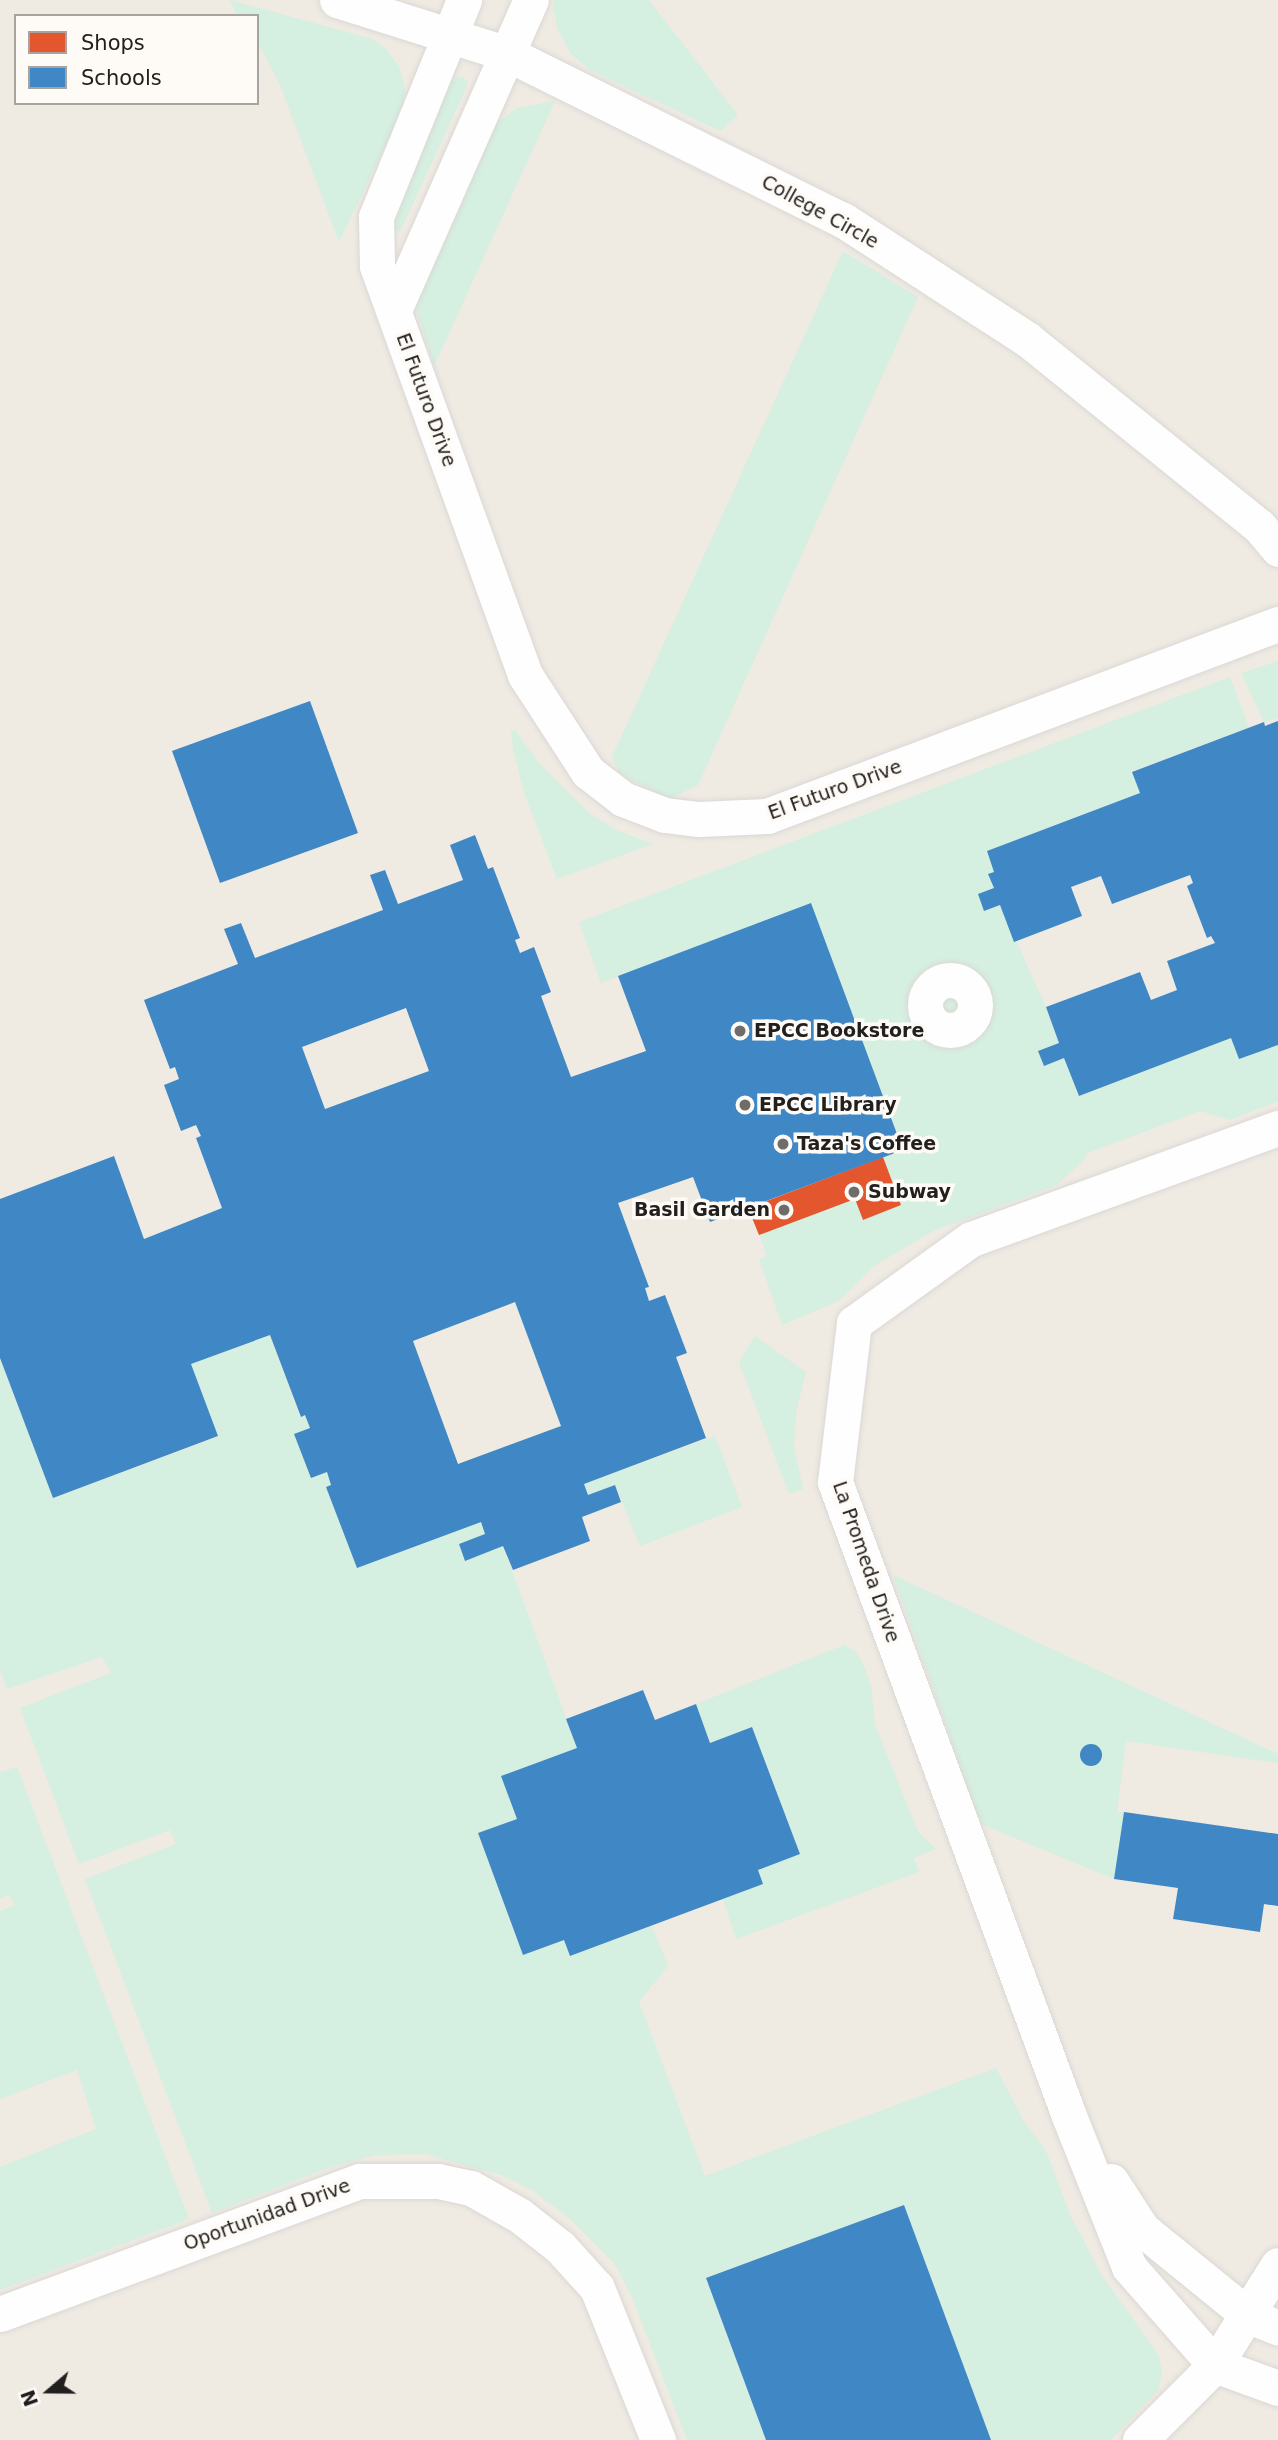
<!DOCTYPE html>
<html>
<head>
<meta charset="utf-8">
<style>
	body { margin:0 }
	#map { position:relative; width:1278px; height:2440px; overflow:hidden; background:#fdfbf8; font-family:"DejaVu Sans",sans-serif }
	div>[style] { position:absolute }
	.built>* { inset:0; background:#efeae2 }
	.green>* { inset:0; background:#d5efe0 }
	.shops>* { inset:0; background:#e4572e }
	.schools>* { inset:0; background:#3f88c5 }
	.round { border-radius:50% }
	.roads { filter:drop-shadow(0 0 2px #dad8d5) drop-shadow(0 0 2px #dad8d5) }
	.street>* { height:35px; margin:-17.5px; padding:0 17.5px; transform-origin:17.5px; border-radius:17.5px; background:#fffefe }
	.street>.ring { margin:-17.5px; padding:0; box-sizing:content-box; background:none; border:35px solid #fffefe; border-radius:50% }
	.dots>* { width:19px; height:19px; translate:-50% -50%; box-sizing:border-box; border:4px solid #fefbf7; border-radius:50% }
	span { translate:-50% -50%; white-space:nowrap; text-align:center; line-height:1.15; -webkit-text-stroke:7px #fefbf7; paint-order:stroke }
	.street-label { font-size:19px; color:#22201e }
	.poi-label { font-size:19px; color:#22201e; font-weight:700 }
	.left { translate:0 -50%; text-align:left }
	.right { translate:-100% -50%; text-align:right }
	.legend { position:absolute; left:14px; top:14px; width:245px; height:91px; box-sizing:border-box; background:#fefbf7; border:2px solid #a6a3a0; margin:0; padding:9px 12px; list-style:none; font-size:21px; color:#22201e }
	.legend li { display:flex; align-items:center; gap:14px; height:35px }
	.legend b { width:35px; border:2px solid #a6a3a0 }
	.north { position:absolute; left:14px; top:2356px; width:70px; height:70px; -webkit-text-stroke:5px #fefbf7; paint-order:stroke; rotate:250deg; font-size:19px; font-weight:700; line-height:28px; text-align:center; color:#22201e }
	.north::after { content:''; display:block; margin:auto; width:24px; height:32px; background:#22201e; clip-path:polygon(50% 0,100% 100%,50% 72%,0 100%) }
</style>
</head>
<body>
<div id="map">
	<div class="built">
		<i style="clip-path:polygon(evenodd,0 0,1278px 0,1278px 2440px,0 2440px,0 0,16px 16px,257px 16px,257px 103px,16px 103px,16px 16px)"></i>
	</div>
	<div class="green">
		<i style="clip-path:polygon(230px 0,372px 39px,385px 48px,399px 66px,405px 90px,403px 109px,339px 242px,280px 85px,257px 41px,257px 16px,237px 16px)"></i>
		<i style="clip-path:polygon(554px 0,649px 0,738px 115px,720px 131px,590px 70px,571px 54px,558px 30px,553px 8px)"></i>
		<i style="clip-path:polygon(462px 77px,468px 82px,464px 93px,400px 232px,386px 224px,446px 87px,454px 78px)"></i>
		<i style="clip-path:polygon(555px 101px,434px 366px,414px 302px,495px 124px,517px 108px)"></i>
		<i style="clip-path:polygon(843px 251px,918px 297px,698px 785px,670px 799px,620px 774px,612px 757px)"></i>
		<i style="clip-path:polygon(1278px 661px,1278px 718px,1264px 722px,1241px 673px)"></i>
		<i style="clip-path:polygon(1230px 677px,1249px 728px,1132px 771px,1140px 793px,987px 851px,994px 872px,989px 875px,994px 888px,984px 911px,1000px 905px,1046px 1007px,1059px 1043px,1039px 1051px,1043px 1065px,1064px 1058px,1079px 1096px,1231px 1038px,1239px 1059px,1278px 1045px,1278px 1101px,1230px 1120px,1200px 1111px,1085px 1154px,1086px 1158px,1057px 1185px,933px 1231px,874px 1266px,837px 1302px,782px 1325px,759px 1259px,767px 1255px,759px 1235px,855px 1199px,863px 1220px,901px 1205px,883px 1157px,903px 1149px,811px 904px,601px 983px,579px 922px)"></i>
		<i style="clip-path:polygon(515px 730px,539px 763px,589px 813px,618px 831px,653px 844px,557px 879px,524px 792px,513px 750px,511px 732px)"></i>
		<i style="clip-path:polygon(270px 1335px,300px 1417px,305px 1415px,310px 1428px,294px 1434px,311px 1478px,327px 1472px,331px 1485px,327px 1487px,481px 1522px,485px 1534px,459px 1544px,465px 1561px,503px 1546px,577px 1748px,501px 1776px,517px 1819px,478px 1834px,523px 1955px,564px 1940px,570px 1956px,652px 1926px,668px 1966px,639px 2002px,705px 2176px,996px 2068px,1022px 2118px,1046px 2151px,1071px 2217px,1101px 2274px,1158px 2354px,1162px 2370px,1159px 2389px,1111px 2440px,991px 2440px,904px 2205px,706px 2278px,766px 2440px,687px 2440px,632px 2297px,614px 2263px,569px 2218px,532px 2190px,501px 2175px,425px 2154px,375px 2155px,325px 2169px,212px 2213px,85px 1879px,176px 1844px,170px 1830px,79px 1864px,20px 1708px,111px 1673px,102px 1657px,7px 1689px,0 1670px,0 1358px,53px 1498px,218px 1437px,191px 1364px)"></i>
		<i style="clip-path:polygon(755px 1336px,806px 1372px,796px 1413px,794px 1446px,803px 1489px,789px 1494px,739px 1362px)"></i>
		<i style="clip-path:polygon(715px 1436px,742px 1507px,640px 1546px,615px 1485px,588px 1495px,584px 1484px)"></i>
		<i style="clip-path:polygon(893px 1575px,1278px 1754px,1278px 1763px,1126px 1741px,1117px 1812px,1124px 1812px,1114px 1879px,981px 1824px)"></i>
		<i style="clip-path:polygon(844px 1645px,855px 1651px,863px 1663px,871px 1686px,875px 1725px,918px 1832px,936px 1849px,914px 1858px,919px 1872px,736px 1939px,723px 1899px,762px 1884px,758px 1870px,800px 1854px,752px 1727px,710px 1743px,696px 1704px)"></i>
		<i style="clip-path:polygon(17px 1767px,189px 2219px,0 2290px,0 2167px,96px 2129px,77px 2070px,0 2099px,0 1911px,15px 1905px,9px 1895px,0 1898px,0 1772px)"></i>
	</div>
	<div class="shops">
		<i style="clip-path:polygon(883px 1157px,901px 1205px,863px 1220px,855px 1199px,759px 1235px,748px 1208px)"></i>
	</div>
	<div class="schools">
		<i style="clip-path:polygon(310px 701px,358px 833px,220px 883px,172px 751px)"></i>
		<i style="clip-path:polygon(1278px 721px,1278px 1045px,1239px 1059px,1231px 1038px,1079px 1096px,1064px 1058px,1044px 1066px,1038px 1051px,1059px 1043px,1046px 1007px,1140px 972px,1151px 1000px,1177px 990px,1167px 961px,1215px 943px,1211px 936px,1207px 938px,1187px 886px,1193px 883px,1190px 875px,1112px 904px,1101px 876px,1071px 887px,1082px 916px,1014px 942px,1000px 905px,984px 911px,978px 894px,994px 888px,988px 874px,994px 872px,987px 851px,1140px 793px,1132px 772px,1264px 722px,1265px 726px)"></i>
		<i style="clip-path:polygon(evenodd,475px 835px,488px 869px,493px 867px,520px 938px,515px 940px,520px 953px,534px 947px,551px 992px,541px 996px,571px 1077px,646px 1051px,618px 976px,811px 903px,903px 1150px,710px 1222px,693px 1177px,618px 1203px,649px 1287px,645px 1288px,649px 1301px,665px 1295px,687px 1353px,676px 1357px,706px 1438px,584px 1484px,588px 1495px,615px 1485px,621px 1502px,582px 1517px,590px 1541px,513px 1570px,503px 1546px,465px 1561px,459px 1544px,485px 1534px,481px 1522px,357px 1568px,326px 1487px,331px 1485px,327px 1472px,311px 1478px,294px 1434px,310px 1428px,305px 1415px,301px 1417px,270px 1335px,191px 1364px,218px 1436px,53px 1498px,0 1358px,0 1199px,114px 1156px,144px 1239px,222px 1208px,196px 1138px,201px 1136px,196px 1125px,181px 1131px,164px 1085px,179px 1079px,175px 1067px,170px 1069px,144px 1000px,238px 964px,224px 929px,241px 923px,255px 958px,383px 910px,370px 875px,385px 870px,398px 904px,463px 880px,450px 845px,475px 835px,406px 1008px,429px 1071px,325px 1109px,302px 1047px,406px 1008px,475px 835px,515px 1302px,561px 1426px,458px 1464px,413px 1341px,515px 1302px)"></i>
		<i style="clip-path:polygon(643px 1690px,655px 1720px,696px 1704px,710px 1743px,752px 1727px,800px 1854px,758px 1870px,763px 1884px,570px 1956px,564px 1940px,523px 1955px,478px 1833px,517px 1819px,501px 1776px,577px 1748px,566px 1719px)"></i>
		<i class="round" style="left:1080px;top:1744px;width:22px;height:22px"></i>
		<i style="clip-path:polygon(1124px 1812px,1278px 1834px,1278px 1906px,1264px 1904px,1260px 1932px,1173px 1919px,1178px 1888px,1114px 1879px)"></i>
		<i style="clip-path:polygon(904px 2205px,991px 2440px,766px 2440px,706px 2278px)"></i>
	</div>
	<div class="roads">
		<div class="street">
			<i style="left:337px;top:0;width:179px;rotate:17.5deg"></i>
			<i style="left:508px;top:54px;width:374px;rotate:26.4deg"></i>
			<i style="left:843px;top:220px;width:219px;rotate:32.9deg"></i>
			<i style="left:1027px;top:339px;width:298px;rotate:38.9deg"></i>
			<i style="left:1259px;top:526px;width:30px;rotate:50deg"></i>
			<i style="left:464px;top:0;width:234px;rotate:112.1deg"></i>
			<i style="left:376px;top:217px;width:49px;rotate:88.8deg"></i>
			<i style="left:377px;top:266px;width:435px;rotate:70.1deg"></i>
			<i style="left:525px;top:675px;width:116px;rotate:57deg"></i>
			<i style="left:588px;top:772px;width:44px;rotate:37.6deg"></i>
			<i style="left:623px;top:799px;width:45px;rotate:20.9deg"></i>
			<i style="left:665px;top:815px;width:34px;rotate:7deg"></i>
			<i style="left:699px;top:819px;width:68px;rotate:-2.5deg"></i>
			<i style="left:767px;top:816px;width:546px;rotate:-20.59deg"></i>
			<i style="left:394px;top:310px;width:339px;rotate:-66.2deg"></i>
			<i class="ring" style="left:925px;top:980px;width:15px;height:15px"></i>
			<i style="left:1278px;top:1128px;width:326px;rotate:160.1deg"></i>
			<i style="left:971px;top:1239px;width:144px;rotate:144.3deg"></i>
			<i style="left:854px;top:1323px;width:160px;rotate:96.8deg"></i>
			<i style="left:835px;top:1482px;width:676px;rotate:69.74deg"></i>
			<i style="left:1069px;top:2116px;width:162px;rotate:68.3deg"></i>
			<i style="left:1129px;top:2267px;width:130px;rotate:48.7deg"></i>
			<i style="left:1215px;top:2365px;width:67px;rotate:20.1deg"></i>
			<i style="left:1111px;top:2181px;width:57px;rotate:57.1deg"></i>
			<i style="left:1142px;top:2229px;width:138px;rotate:39.1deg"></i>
			<i style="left:1249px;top:2316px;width:31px;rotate:22deg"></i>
			<i style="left:0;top:2314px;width:384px;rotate:-20.3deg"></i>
			<i style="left:360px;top:2181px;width:78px"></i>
			<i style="left:438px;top:2181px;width:34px;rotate:12deg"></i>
			<i style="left:471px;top:2188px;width:55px;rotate:29.4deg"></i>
			<i style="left:519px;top:2215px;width:52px;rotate:38deg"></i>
			<i style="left:560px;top:2247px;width:55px;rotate:47.9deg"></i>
			<i style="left:597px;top:2288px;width:164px;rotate:68.1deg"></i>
			<i style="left:1140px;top:2440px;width:106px;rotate:-45deg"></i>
			<i style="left:1215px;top:2365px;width:118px;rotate:-57.8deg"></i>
		</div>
	</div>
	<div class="dots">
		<i style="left:740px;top:1031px;background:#6f6d6a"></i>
		<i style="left:745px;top:1105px;background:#6f6d6a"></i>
		<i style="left:783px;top:1144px;background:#6f6d6a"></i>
		<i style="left:854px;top:1192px;background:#6f6d6a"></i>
		<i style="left:784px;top:1210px;background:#6f6d6a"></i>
	</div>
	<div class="street-label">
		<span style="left:820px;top:212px;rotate:29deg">College Circle</span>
		<span style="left:426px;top:400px;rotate:70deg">El Futuro Drive</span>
		<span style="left:835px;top:790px;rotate:-20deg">El Futuro Drive</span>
		<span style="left:866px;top:1562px;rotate:71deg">La Promeda Drive</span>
		<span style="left:267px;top:2215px;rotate:-20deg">Oportunidad Drive</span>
	</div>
	<div class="poi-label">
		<span class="left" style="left:754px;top:1031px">EPCC Bookstore</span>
		<span class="left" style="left:759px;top:1105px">EPCC Library</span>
		<span class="left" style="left:797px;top:1144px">Taza's Coffee</span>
		<span class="left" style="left:868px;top:1192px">Subway</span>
		<span class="right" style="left:770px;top:1210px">Basil Garden</span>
	</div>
	<ul class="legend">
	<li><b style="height:19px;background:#e4572e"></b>Shops</li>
	<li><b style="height:19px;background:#3f88c5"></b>Schools</li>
	</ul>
	<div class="north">N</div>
</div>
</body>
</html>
